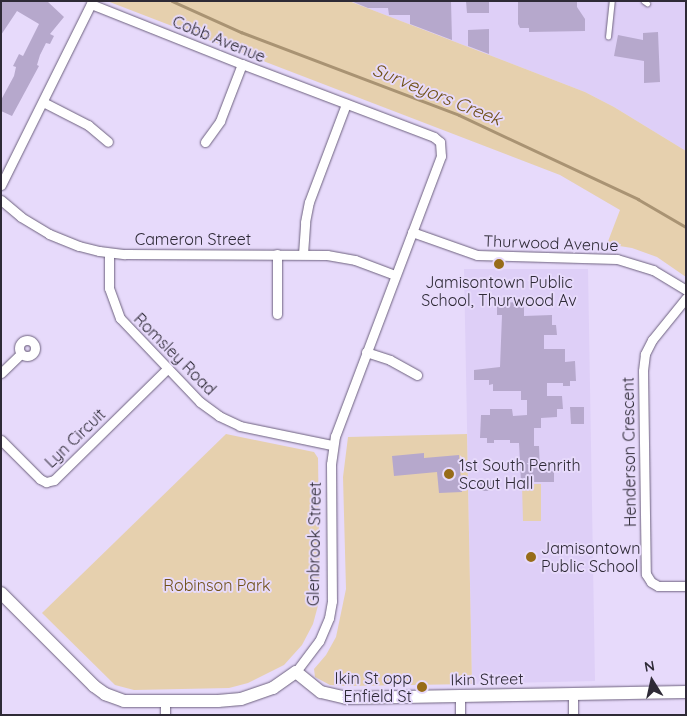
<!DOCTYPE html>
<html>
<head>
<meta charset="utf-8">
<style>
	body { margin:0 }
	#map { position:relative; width:687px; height:716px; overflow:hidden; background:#e7dafb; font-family:Quicksand,sans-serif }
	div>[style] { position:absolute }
	.built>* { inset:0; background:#decff7 }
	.green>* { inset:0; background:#e6d0ae }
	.stream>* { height:2.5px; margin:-1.25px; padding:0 1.25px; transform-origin:1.25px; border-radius:1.25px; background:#a99373 }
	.building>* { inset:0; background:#b6a8cc }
	.roads { filter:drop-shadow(0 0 1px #6d617e) drop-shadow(0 0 1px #6d617e) }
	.lane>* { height:4.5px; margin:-2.25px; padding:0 2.25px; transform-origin:2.25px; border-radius:2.25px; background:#fff }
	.street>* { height:9px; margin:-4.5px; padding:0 4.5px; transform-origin:4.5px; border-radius:4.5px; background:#fff }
	.street>.ring { margin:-4.5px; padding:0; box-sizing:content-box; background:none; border:9px solid #fff; border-radius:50% }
	.secondary>* { height:12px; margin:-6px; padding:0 6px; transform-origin:6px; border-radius:6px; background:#fff }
	.dots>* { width:14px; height:14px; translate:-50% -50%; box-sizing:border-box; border:2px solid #e7dafb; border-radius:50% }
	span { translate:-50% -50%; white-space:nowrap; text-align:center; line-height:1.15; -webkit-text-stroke:4px #e7dafb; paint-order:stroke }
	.street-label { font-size:16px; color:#2e2a36 }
	.poi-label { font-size:16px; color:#2e2a36 }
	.left { translate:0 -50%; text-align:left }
	.right { translate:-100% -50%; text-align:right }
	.park-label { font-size:16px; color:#705119 }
	.water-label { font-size:18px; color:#705118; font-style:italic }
	.frame { position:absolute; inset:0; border:2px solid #2e2a36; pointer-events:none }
	.north { position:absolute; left:627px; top:656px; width:50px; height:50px; -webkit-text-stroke:4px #e7dafb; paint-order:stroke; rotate:350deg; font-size:14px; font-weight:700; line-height:20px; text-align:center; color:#2e2a36 }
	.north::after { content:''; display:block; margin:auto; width:18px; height:22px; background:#2e2a36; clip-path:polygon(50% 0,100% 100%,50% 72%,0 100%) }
</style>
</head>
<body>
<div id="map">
	<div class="built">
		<i style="clip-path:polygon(349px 1px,686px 1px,686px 151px,614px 107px,585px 92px)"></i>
		<i style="clip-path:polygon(464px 269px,588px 269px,595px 681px,472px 684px)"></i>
	</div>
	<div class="green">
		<i style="clip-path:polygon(107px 1px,349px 1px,585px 92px,614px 107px,686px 151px,686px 277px,657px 257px,632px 248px,607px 244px,620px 210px,560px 175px)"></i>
		<i style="clip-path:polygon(226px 434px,314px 452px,318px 458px,320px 598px,313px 624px,302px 645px,284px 665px,248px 683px,229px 688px,134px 690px,115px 685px,42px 613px)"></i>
		<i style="clip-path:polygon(467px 434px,472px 684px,347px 686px,330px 685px,315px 677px,314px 669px,326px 655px,336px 637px,346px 589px,343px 477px,348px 437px)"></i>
		<i style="clip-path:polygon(522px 484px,541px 484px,541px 521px,523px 521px)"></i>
	</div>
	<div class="stream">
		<i style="left:172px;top:1px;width:76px;rotate:24.2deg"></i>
		<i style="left:241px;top:32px;width:233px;rotate:20.8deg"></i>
		<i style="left:459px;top:115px;width:198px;rotate:25.1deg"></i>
		<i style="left:638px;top:199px;width:56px;rotate:30.3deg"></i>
	</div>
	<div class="building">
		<i style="clip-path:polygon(1px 1px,47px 1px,64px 17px,50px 34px,54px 36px,50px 44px,46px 43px,40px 55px,37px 65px,39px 66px,12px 116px,1px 111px,1px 100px,14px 76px,16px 67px,13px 66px,19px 54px,23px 56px,39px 24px,17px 11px,1px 35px)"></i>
		<i style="clip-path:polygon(351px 1px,451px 1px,452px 40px,410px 24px,410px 15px,389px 15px,388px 8px,368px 8px)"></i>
		<i style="clip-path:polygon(466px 1px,489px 1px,489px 13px,467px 13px)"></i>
		<i style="clip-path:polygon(518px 1px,577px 1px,577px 7px,585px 19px,585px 31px,529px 32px,529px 28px,520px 28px,518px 24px)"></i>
		<i style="clip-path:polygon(489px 29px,489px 54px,468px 46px,468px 30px)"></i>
		<i style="clip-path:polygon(658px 32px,660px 82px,644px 83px,644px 61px,614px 56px,618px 35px,643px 40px,643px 33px)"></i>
		<i style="clip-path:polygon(524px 302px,524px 316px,552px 315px,552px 325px,556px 325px,557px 335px,544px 335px,544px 349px,565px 349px,565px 362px,575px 361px,576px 381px,570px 381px,570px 386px,563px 386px,563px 383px,547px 383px,547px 396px,562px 396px,563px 409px,557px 409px,557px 417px,541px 418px,541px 428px,534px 428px,534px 446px,539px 446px,540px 471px,554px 471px,554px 482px,521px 482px,519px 443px,510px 443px,510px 440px,494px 440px,494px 443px,487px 443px,487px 438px,480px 438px,481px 415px,490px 415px,490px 409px,512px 409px,513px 416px,527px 415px,527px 400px,521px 400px,521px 391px,493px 391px,493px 384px,489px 385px,489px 380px,474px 380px,474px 370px,500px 367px,502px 315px,497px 315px,497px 303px)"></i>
		<i style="clip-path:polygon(570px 407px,584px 407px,584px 424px,571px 424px)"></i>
		<i style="clip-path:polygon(424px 453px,424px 458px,459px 455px,462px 492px,439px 493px,437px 472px,394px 476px,392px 456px)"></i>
		<i style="clip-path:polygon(479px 480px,491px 480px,491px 491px,480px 491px)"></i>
	</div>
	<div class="roads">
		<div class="lane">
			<i style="left:644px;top:1px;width:4px;rotate:34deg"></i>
			<i style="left:608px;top:37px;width:36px;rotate:-84deg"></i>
		</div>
		<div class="street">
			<i style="left:43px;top:102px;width:51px;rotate:27.1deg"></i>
			<i style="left:88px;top:125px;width:26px;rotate:40deg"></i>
			<i style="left:205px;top:142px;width:26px;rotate:-54deg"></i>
			<i style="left:220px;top:121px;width:61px;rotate:-68.9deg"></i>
			<i style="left:1px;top:185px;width:202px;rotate:-63.6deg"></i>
			<i style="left:91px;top:4px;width:162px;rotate:21.7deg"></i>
			<i style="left:242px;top:64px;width:205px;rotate:20.8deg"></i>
			<i style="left:434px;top:137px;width:8px;rotate:40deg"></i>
			<i style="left:440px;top:142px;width:14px;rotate:86deg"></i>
			<i style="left:441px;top:156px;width:299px;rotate:110.7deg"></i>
			<i style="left:335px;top:436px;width:28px;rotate:98deg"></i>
			<i style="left:331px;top:464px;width:137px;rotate:89.6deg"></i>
			<i style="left:332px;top:601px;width:17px;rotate:100deg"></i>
			<i style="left:329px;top:618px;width:25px;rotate:113deg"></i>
			<i style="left:319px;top:641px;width:39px;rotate:127deg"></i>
			<i style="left:1px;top:200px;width:26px;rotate:40deg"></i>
			<i style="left:21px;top:217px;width:33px;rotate:31deg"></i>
			<i style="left:49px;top:234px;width:32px;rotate:22deg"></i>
			<i style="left:79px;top:246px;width:21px;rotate:14deg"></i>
			<i style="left:99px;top:251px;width:26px;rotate:7deg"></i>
			<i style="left:125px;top:254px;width:202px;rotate:0.3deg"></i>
			<i style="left:327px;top:255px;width:28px;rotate:10deg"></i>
			<i style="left:355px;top:260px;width:43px;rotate:20.6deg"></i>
			<i style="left:412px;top:232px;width:69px;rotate:19.5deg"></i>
			<i style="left:477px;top:255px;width:140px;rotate:1.6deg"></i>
			<i style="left:617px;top:259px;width:38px;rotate:17deg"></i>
			<i style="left:653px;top:270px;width:39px;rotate:31deg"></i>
			<i style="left:109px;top:253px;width:35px;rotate:90deg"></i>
			<i style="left:109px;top:288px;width:32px;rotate:70deg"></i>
			<i style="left:120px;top:318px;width:116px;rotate:46.4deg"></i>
			<i style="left:200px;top:402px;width:24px;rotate:36deg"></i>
			<i style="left:219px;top:416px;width:23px;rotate:25deg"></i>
			<i style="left:240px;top:426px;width:94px;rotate:11.7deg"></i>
			<i style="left:303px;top:254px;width:32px;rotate:-86deg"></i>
			<i style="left:305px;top:222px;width:20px;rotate:-79deg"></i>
			<i style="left:309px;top:202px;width:105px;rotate:-69.3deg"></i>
			<i style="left:686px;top:298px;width:54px;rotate:129deg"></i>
			<i style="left:652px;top:340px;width:16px;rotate:117deg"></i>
			<i style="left:645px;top:354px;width:17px;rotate:97deg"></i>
			<i style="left:643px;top:371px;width:203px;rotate:89.2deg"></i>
			<i style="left:646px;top:574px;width:9px;rotate:58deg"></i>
			<i style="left:651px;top:582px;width:8px;rotate:30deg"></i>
			<i style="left:658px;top:586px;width:28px"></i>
			<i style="left:277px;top:314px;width:60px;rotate:-90deg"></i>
			<i class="ring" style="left:19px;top:340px;width:7px;height:7px"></i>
			<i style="left:366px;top:352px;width:25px;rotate:18deg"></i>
			<i style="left:390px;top:360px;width:31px;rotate:29deg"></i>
			<i style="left:1px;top:373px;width:28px;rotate:-44deg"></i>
			<i style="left:1px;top:440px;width:55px;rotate:45deg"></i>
			<i style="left:40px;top:479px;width:7px;rotate:27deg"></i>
			<i style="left:46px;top:482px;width:8px;rotate:-14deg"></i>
			<i style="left:54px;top:480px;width:158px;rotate:-44.5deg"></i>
			<i style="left:573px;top:694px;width:21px;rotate:90deg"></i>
			<i style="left:460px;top:695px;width:20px;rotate:90deg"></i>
			<i style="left:165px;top:702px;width:13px;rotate:90deg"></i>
		</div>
		<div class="secondary">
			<i style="left:1px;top:593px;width:132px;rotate:45deg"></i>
			<i style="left:94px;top:686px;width:14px;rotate:36deg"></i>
			<i style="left:105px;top:694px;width:20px;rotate:20deg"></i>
			<i style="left:124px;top:701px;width:94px"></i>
			<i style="left:218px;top:701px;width:23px;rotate:-5deg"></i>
			<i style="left:241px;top:699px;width:34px;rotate:-19deg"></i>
			<i style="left:273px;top:688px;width:28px;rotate:-35deg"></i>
			<i style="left:296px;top:672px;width:32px;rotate:39deg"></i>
			<i style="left:321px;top:692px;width:26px;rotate:13deg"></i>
			<i style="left:346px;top:698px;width:340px;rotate:-1deg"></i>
		</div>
	</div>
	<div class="dots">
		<i style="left:499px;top:264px;background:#976c19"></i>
		<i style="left:449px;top:474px;background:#976c19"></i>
		<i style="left:531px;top:557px;background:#976c19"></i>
		<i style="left:422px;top:687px;background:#976c19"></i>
	</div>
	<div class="street-label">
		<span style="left:219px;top:39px;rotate:22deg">Cobb Avenue</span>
		<span style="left:193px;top:239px">Cameron Street</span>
		<span style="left:551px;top:243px;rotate:2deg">Thurwood Avenue</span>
		<span style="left:175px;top:354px;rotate:45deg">Romsley Road</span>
		<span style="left:75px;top:438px;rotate:-44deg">Lyn Circuit</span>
		<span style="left:629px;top:452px;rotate:-91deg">Henderson Crescent</span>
		<span style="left:314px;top:544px;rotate:-89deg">Glenbrook Street</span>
		<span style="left:487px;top:679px;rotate:-1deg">Ikin Street</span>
	</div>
	<div class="poi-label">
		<span style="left:499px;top:291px">Jamisontown Public<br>School, Thurwood Av</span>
		<span class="left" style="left:459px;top:474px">1st South Penrith<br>Scout Hall</span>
		<span class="left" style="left:541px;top:557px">Jamisontown<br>Public School</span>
		<span class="right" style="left:412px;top:687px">Ikin St opp<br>Enfield St</span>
	</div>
	<div class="park-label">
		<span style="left:217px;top:585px">Robinson Park</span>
	</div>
	<div class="water-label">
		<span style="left:437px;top:95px;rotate:22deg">Surveyors Creek</span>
	</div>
	<div class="frame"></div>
	<div class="north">N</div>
</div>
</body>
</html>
